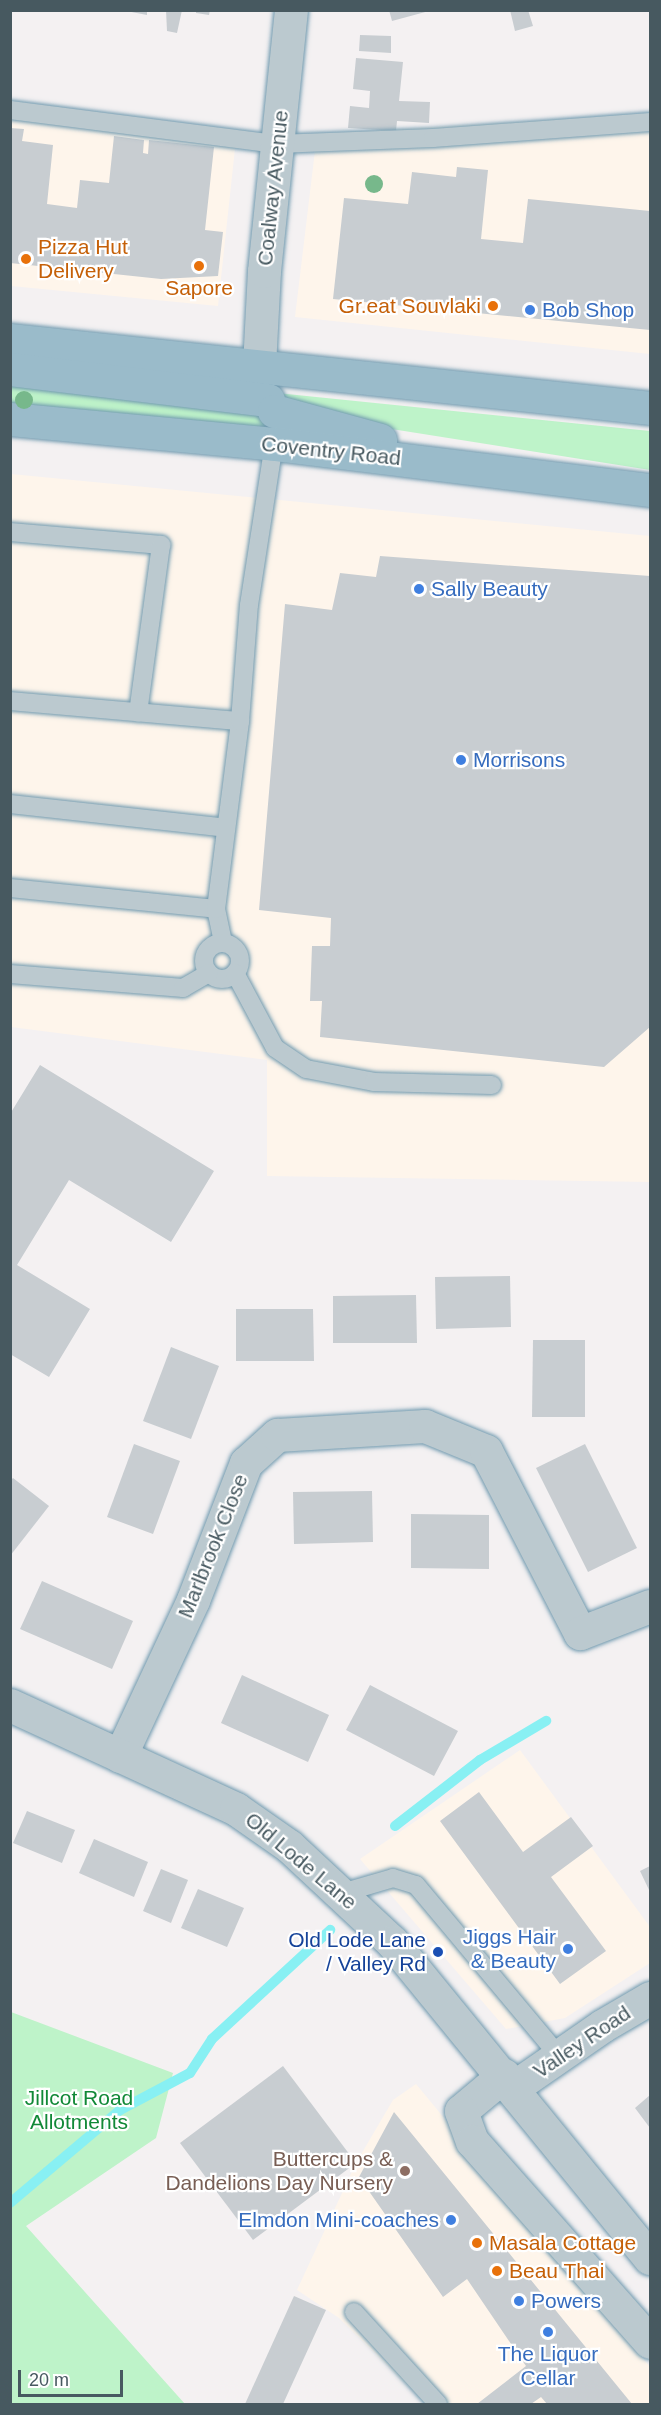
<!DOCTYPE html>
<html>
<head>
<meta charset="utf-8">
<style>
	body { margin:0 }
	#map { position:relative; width:661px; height:2415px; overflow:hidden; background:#f4f1f2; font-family:Helvetica,sans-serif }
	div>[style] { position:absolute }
	.commercial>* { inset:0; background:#fef5eb }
	.green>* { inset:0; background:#bef3c9 }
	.stream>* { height:10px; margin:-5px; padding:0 5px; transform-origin:5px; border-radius:5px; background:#88f0f3 }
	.building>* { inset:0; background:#c8cdd1 }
	.roads { filter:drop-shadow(0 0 2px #719aaf) drop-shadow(0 0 2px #719aaf) }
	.service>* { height:18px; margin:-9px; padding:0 9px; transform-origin:9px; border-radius:9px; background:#bbc9cf }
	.service>.ring { margin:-9px; padding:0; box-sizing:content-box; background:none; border:18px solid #bbc9cf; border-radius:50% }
	.minor>* { height:33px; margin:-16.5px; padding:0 16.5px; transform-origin:16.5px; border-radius:16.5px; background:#bbc9cf }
	.tertiary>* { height:33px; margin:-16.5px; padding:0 16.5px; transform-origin:16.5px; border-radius:16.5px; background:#bbc9cf }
	.trunk>* { height:33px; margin:-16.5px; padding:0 16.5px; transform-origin:16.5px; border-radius:16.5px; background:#9abbca }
	.trees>* { width:18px; height:18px; margin:-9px; border-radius:50%; background:#77b88b }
	.dots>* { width:16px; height:16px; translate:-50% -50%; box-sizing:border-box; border:3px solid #fff; border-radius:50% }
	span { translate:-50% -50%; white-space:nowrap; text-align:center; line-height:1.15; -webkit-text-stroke:4.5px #fff; paint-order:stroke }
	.street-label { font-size:21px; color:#475960 }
	.food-label { font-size:21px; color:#c56008 }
	.left { translate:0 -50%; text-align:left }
	.right { translate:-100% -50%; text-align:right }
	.shop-label { font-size:21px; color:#366cbe }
	.transit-label { font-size:21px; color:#164399 }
	.park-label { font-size:21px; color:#118937 }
	.education-label { font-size:21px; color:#785e54 }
	.frame { position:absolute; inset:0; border:12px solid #475960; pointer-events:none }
	.scale { position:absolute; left:18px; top:2370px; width:105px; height:27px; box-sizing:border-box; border:3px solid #475960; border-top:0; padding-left:8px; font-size:18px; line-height:21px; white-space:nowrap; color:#475960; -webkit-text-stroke:4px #fff; paint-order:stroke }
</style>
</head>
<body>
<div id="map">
	<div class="commercial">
		<i style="clip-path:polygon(10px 107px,237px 130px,218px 306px,11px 286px)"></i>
		<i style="clip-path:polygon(650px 114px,650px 354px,295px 317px,317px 134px)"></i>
		<i style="clip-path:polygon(11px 474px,650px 536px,650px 1182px,267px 1176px,267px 1060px,11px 1027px)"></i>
		<i style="clip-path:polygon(520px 1750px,650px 1927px,650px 1963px,565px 2018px,506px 2029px,360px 1859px)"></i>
		<i style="clip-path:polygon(416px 2084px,650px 2367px,650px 2404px,426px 2404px,339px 2318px,297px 2290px,356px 2163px,393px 2100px)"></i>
	</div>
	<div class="green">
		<i style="clip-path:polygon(11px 377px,252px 408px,265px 421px,265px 429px,11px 404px)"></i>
		<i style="clip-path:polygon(277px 393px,650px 431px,650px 470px,341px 421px,287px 404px)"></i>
		<i style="clip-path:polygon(11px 2012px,173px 2073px,156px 2138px,26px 2226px,185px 2404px,11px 2404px)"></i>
	</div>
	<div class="stream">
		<i style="left:395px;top:1826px;width:108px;rotate:-37.8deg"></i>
		<i style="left:480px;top:1760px;width:77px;rotate:-30.6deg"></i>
		<i style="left:10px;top:2203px;width:144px;rotate:-40.2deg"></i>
		<i style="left:120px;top:2110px;width:79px;rotate:-27.9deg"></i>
		<i style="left:190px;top:2073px;width:40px;rotate:-57.1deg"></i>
		<i style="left:212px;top:2039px;width:161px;rotate:-42.7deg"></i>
	</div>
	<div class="building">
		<i style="clip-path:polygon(121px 10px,147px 10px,147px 15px)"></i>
		<i style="clip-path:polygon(166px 10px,182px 10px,177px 33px,167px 31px)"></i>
		<i style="clip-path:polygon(196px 10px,210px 10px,209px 15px,196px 13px)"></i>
		<i style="clip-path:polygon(389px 10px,429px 10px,429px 11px,392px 21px)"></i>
		<i style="clip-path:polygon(510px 10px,528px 10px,533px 26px,515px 31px)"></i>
		<i style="clip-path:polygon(360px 35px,391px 36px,391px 53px,359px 51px)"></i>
		<i style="clip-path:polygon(356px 58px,403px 62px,399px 101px,430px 102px,429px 123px,397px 121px,396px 131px,348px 128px,350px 106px,369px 108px,370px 91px,353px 89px)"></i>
		<i style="clip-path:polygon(10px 128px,24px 129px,22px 141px,53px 145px,47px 204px,77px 208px,80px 180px,109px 183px,114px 136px,144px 140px,143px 153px,148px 154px,149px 140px,214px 147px,205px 230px,223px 232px,218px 276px,161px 279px,10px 263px)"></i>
		<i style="clip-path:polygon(457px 167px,488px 170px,481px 239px,523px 243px,528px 199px,650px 211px,650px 330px,333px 299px,344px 198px,408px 204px,412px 172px,456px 177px)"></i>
		<i style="clip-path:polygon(380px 556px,650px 576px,650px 1027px,604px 1067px,320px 1037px,322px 1001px,310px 1001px,312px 946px,330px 946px,331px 918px,259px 910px,285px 604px,332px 610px,340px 573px,376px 577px)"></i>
		<i style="clip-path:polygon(40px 1065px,214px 1171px,171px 1242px,69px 1180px,17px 1265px,90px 1309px,49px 1377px,10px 1354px,10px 1114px)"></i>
		<i style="clip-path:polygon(510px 1276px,511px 1327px,436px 1329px,435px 1277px)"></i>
		<i style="clip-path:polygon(416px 1295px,417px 1343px,333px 1343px,333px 1296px)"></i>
		<i style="clip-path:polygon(236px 1309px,313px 1309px,314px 1361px,236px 1361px)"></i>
		<i style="clip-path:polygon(533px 1340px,585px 1340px,585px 1417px,532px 1417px)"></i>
		<i style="clip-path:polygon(171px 1347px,219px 1366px,191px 1439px,143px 1421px)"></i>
		<i style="clip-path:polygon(134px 1444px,180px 1461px,153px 1534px,107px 1517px)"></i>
		<i style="clip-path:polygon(585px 1444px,637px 1548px,588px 1572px,536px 1468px)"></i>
		<i style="clip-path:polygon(13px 1478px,49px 1506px,10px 1556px,10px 1481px)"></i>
		<i style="clip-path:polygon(372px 1491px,373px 1542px,294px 1544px,293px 1492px)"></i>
		<i style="clip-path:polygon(411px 1514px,489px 1515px,489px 1569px,411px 1568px)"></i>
		<i style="clip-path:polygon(42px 1581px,133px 1621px,112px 1669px,20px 1629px)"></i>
		<i style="clip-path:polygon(242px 1675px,329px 1715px,308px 1762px,221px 1723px)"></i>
		<i style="clip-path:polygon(370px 1685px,458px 1731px,434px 1776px,346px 1730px)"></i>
		<i style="clip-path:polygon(479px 1792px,523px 1852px,571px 1817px,593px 1846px,551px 1877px,606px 1951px,560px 1984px,440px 1821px)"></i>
		<i style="clip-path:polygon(27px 1811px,75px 1830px,62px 1863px,13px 1843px)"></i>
		<i style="clip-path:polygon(94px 1839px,148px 1862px,134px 1897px,79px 1873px)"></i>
		<i style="clip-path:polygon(650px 1866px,650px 1892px,640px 1871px)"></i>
		<i style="clip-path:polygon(161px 1869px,188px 1880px,171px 1923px,143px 1911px)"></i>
		<i style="clip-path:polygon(198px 1889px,244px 1908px,227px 1947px,181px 1928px)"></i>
		<i style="clip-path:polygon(283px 2066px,356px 2163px,253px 2240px,180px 2143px)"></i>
		<i style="clip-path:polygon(650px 2095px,650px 2128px,635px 2108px)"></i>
		<i style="clip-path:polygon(394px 2112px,632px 2404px,547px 2404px,541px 2397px,531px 2404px,477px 2404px,526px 2366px,467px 2279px,443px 2297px,359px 2177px)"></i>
		<i style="clip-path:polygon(294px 2296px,326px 2310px,283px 2404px,245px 2404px)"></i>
	</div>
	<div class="roads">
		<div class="service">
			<i style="left:10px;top:110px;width:269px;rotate:7.3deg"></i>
			<i style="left:277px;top:144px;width:156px;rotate:-2.2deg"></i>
			<i style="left:433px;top:138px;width:218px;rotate:-4.2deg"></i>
			<i style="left:10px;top:532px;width:152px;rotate:4.9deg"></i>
			<i style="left:161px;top:545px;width:169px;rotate:97.8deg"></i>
			<i style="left:10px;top:701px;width:231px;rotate:5deg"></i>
			<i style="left:10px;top:804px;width:217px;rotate:6.3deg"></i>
			<i style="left:10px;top:888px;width:207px;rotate:5.8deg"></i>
			<i style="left:223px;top:942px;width:34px;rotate:-102deg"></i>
			<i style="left:216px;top:909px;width:190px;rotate:-82.7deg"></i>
			<i style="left:240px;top:721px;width:116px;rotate:-85.6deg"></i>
			<i style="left:249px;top:605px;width:163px;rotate:-81.2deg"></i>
			<i class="ring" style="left:204px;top:943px;width:18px;height:18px"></i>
			<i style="left:235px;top:973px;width:85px;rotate:61.9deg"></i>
			<i style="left:275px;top:1048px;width:37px;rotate:34deg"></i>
			<i style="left:306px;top:1069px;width:69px;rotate:10.8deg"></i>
			<i style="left:374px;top:1082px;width:118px;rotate:1.5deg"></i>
			<i style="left:10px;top:974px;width:174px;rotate:4.6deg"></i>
			<i style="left:183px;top:988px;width:30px;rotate:-30deg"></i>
			<i style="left:342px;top:1893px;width:53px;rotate:-16.4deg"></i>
			<i style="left:393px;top:1878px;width:24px;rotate:17deg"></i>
			<i style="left:416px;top:1885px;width:223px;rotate:50.1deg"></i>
			<i style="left:354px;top:2312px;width:125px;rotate:47.6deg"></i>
		</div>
		<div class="minor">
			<i style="left:259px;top:366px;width:95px;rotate:-87deg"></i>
			<i style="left:264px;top:271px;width:262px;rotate:-84.1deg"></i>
			<i style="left:120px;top:1756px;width:172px;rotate:-64.9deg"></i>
			<i style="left:193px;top:1600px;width:147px;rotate:-68.9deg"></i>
			<i style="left:246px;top:1463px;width:42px;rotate:-42.1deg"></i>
			<i style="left:277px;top:1435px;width:148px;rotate:-3.5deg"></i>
			<i style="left:425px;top:1426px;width:66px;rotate:22.3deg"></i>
			<i style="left:486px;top:1451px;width:205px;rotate:62.7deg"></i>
			<i style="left:580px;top:1633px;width:75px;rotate:-21.1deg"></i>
			<i style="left:504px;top:2075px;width:56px;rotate:140.1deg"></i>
			<i style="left:461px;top:2111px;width:32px;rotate:70deg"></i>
			<i style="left:472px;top:2141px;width:268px;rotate:48.5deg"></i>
			<i style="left:514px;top:2087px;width:107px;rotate:-34.7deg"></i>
			<i style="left:602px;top:2026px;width:56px;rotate:-30.3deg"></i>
		</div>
		<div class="tertiary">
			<i style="left:10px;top:1705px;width:249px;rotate:24.7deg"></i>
			<i style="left:236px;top:1809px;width:65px;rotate:34.9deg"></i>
			<i style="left:289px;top:1846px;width:141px;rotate:43deg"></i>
			<i style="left:392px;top:1942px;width:408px;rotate:50.8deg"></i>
		</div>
		<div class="trunk">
			<i style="left:10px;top:340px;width:644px;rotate:6.06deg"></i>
			<i style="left:10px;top:369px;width:260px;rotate:6.9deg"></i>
			<i style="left:274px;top:411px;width:110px;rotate:15.3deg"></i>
			<i style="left:10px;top:419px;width:265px;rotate:5.4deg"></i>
			<i style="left:274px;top:444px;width:379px;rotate:7deg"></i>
		</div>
	</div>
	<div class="trees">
		<i style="left:374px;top:184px"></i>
		<i style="left:24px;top:400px"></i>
	</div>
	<div class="dots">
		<i style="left:26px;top:259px;background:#e8710a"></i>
		<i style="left:199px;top:266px;background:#e8710a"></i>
		<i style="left:493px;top:306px;background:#e8710a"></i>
		<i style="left:530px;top:310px;background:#3f7fe0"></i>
		<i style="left:419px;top:589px;background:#3f7fe0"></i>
		<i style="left:461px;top:760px;background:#3f7fe0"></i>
		<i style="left:568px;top:1949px;background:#3f7fe0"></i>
		<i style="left:438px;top:1952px;background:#1a4fb4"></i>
		<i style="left:405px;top:2171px;background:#8d6e63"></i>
		<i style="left:451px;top:2220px;background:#3f7fe0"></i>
		<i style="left:477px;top:2243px;background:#e8710a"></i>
		<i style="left:497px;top:2271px;background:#e8710a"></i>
		<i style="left:519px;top:2301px;background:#3f7fe0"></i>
		<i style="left:548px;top:2332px;background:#3f7fe0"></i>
	</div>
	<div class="street-label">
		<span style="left:273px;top:188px;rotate:-84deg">Coalway Avenue</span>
		<span style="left:331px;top:451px;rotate:6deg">Coventry Road</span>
		<span style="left:213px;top:1546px;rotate:-68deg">Marlbrook Close</span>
		<span style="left:301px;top:1861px;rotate:40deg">Old Lode Lane</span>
		<span style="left:582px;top:2042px;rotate:-34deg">Valley Road</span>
	</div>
	<div class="food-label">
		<span class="left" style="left:38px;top:259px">Pizza Hut<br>Delivery</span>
		<span style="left:199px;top:288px">Sapore</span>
		<span class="right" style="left:481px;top:306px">Gr.eat Souvlaki</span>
		<span class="left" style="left:489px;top:2243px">Masala Cottage</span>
		<span class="left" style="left:509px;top:2271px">Beau Thai</span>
	</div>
	<div class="shop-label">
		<span class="left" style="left:542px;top:310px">Bob Shop</span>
		<span class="left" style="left:431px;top:589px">Sally Beauty</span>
		<span class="left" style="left:473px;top:760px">Morrisons</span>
		<span class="right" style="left:556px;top:1949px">Jiggs Hair<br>&amp; Beauty</span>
		<span class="right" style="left:439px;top:2220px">Elmdon Mini-coaches</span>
		<span class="left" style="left:531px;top:2301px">Powers</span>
		<span style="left:548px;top:2366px">The Liquor<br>Cellar</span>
	</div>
	<div class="transit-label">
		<span class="right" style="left:426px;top:1952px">Old Lode Lane<br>/ Valley Rd</span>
	</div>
	<div class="park-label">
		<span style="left:79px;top:2110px">Jillcot Road<br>Allotments</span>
	</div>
	<div class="education-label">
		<span class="right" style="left:393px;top:2171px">Buttercups &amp;<br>Dandelions Day Nursery</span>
	</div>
	<div class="frame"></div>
	<div class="scale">20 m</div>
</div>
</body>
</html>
